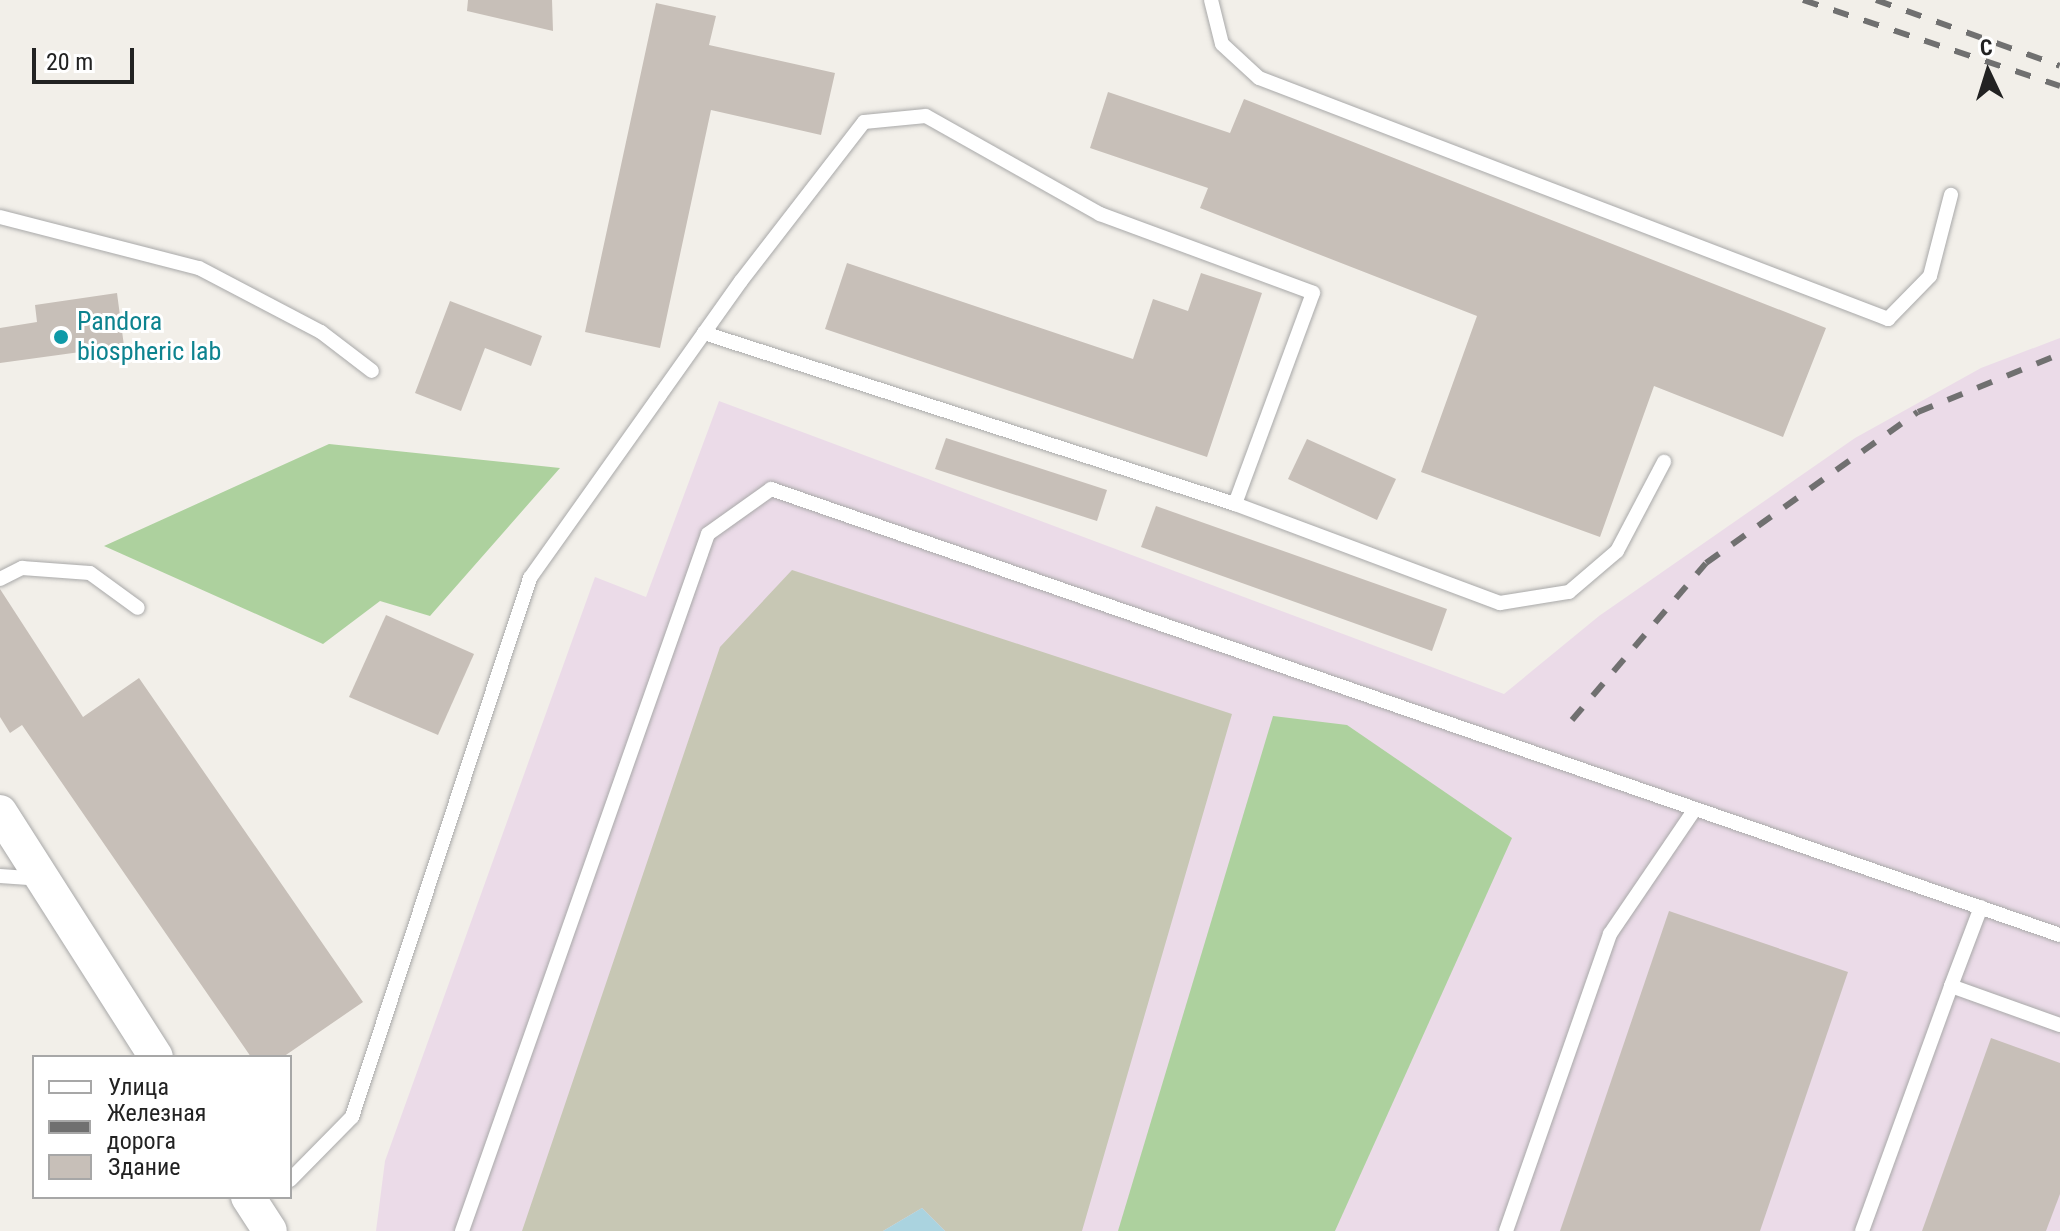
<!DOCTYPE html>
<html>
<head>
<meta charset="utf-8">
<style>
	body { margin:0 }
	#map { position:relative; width:2060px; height:1231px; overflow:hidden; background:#f2efe9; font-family:"Roboto Condensed",sans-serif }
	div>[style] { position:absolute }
	.industrial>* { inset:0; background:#ebdbe8 }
	.construction>* { inset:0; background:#c7c7b4 }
	.forest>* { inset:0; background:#add19e }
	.water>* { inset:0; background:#aad3df }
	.building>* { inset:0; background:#c7bfb8 }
	.roads { filter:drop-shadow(0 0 2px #a9a9a9) drop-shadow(0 0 2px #a9a9a9) }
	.service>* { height:14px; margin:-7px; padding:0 7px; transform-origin:7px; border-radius:7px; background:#fff }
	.tertiary>* { height:34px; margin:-17px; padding:0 17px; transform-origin:17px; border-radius:17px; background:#fff }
	.rail>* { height:6px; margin-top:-3px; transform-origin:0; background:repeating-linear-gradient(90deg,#707070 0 16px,transparent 0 32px) }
	.dots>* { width:22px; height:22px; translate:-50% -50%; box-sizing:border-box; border:4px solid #fff; border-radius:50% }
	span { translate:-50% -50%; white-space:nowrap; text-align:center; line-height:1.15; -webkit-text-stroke:6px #fff; paint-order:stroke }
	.culture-label { font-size:26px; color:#0d838f }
	.left { translate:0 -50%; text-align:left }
	.legend { position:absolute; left:32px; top:1055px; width:260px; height:144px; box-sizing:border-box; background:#fff; border:2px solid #a7a7a7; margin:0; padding:10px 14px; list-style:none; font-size:24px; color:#222 }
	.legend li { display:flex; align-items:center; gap:16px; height:40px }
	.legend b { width:40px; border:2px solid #a7a7a7 }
	.north { position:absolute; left:1948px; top:32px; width:80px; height:80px; -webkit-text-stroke:6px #fff; paint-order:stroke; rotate:356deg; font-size:22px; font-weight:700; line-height:32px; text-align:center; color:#222 }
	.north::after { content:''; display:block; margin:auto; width:28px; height:36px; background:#222; clip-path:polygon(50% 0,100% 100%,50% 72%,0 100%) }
	.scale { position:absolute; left:32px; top:48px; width:102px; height:36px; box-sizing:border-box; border:4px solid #222; border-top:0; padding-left:10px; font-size:24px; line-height:28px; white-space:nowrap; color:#222; -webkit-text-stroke:6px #fff; paint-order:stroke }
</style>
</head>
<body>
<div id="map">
	<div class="industrial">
		<i style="clip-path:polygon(2060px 338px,2060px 1231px,376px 1231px,385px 1161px,595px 577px,646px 597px,719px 401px,1504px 694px,1599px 616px,1855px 438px,1981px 368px)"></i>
	</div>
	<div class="construction">
		<i style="clip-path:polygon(792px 570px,1232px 714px,1082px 1231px,945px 1231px,922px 1208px,883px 1231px,522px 1231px,720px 647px)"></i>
	</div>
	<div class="forest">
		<i style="clip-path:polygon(329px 444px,560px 468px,430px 616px,380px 601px,323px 644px,104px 546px)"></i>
		<i style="clip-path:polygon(1273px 716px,1347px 725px,1512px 838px,1335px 1231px,1118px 1231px)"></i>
	</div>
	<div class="water">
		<i style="clip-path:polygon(922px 1208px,945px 1231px,883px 1231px)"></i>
	</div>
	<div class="building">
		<i style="clip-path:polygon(468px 0,552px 0,553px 31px,467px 11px)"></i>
		<i style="clip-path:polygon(656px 3px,716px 16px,709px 45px,835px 73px,821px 135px,711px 110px,660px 348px,585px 332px)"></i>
		<i style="clip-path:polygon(1108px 92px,1230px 133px,1244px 99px,1826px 328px,1783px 437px,1654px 386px,1600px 537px,1421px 472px,1477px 316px,1200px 208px,1208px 188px,1090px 148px)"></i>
		<i style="clip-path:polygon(847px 263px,1133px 359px,1153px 299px,1188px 311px,1201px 273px,1262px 293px,1207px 457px,825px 329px)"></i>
		<i style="clip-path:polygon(117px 293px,124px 346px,0 363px,0 328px,37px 322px,35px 305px)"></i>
		<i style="clip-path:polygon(450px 301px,542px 336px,531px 366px,485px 348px,461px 411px,415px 393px)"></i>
		<i style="clip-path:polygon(946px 438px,1107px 490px,1097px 521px,935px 469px)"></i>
		<i style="clip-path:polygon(1307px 439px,1396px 479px,1377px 520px,1288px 479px)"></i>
		<i style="clip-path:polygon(1156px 506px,1447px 609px,1432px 651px,1141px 547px)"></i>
		<i style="clip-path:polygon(0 589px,83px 717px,139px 678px,363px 1002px,283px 1057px,251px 1057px,22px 725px,10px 733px,0 717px)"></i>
		<i style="clip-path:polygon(386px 615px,474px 654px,438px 735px,349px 697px)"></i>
		<i style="clip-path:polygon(1669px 911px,1848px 972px,1760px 1231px,1560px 1231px)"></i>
		<i style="clip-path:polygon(1991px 1038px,2060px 1063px,2060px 1194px,2046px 1231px,1922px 1231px)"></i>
	</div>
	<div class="roads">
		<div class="service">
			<i style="left:1211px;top:0;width:45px;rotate:76deg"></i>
			<i style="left:1222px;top:44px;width:50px;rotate:42.6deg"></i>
			<i style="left:1259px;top:78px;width:674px;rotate:20.96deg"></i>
			<i style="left:1888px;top:319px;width:60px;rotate:-45.7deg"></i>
			<i style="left:1930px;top:276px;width:84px;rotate:-75.5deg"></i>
			<i style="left:0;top:217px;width:205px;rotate:14.4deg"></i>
			<i style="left:199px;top:268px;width:138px;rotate:27.7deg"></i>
			<i style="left:321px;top:332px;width:64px;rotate:37.4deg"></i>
			<i style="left:1235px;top:504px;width:283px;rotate:20.5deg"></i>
			<i style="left:1500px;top:603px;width:70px;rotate:-9.1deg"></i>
			<i style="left:1569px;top:592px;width:63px;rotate:-40.5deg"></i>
			<i style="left:1617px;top:551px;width:101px;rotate:-62.2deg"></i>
			<i style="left:0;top:579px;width:25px;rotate:-27deg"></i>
			<i style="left:22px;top:568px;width:68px;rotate:4.2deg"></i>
			<i style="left:90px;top:573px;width:59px;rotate:36.1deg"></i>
			<i style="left:0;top:876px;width:39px;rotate:4deg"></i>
			<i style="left:1981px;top:907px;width:85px;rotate:110.8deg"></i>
			<i style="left:1951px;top:986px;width:116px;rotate:19.7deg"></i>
			<i style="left:290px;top:1180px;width:88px;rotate:-45.5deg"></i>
			<i style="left:352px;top:1117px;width:568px;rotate:-71.72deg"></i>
			<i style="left:530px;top:578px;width:224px;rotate:-54.6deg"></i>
			<i style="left:660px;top:395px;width:76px;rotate:-54.6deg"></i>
			<i style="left:704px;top:333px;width:64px;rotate:-54.6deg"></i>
			<i style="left:741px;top:281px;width:201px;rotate:-52.3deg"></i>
			<i style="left:864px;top:122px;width:62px;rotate:-5.5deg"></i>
			<i style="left:926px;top:116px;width:200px;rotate:29.4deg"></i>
			<i style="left:1100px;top:214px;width:227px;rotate:20.3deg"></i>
			<i style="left:1313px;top:293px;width:225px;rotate:110.3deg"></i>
			<i style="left:1235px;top:504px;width:558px;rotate:-162.15deg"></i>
			<i style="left:462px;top:1231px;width:739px;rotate:-70.56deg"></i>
			<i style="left:708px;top:534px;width:77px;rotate:-35.5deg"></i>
			<i style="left:771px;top:489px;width:1364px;rotate:19.09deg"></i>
			<i style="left:1506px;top:1231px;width:315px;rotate:-70.7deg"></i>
			<i style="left:1610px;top:934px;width:151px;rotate:-55.8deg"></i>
			<i style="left:1862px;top:1231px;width:261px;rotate:-70deg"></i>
		</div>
		<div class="tertiary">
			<i style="left:0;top:812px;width:290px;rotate:57.5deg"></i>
			<i style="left:248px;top:1197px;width:40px;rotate:57.1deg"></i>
		</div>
	</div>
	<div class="rail">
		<i style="left:1803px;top:0;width:271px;rotate:18.5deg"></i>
		<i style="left:1876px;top:0;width:195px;rotate:19.7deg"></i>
		<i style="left:1572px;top:720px;width:206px;rotate:-49.5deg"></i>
		<i style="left:1706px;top:563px;width:260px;rotate:-35.5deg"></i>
		<i style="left:1918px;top:412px;width:153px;rotate:-22.2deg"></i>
	</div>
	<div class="dots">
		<i style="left:61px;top:337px;background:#0f9aa8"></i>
	</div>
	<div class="culture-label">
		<span class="left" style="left:77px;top:337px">Pandora<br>biospheric lab</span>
	</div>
	<ul class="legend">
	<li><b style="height:10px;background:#fff"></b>Улица</li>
	<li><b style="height:10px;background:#707070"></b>Железная дорога</li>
	<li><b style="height:22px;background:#c7bfb8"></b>Здание</li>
	</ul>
	<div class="north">С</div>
	<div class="scale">20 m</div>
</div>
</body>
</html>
